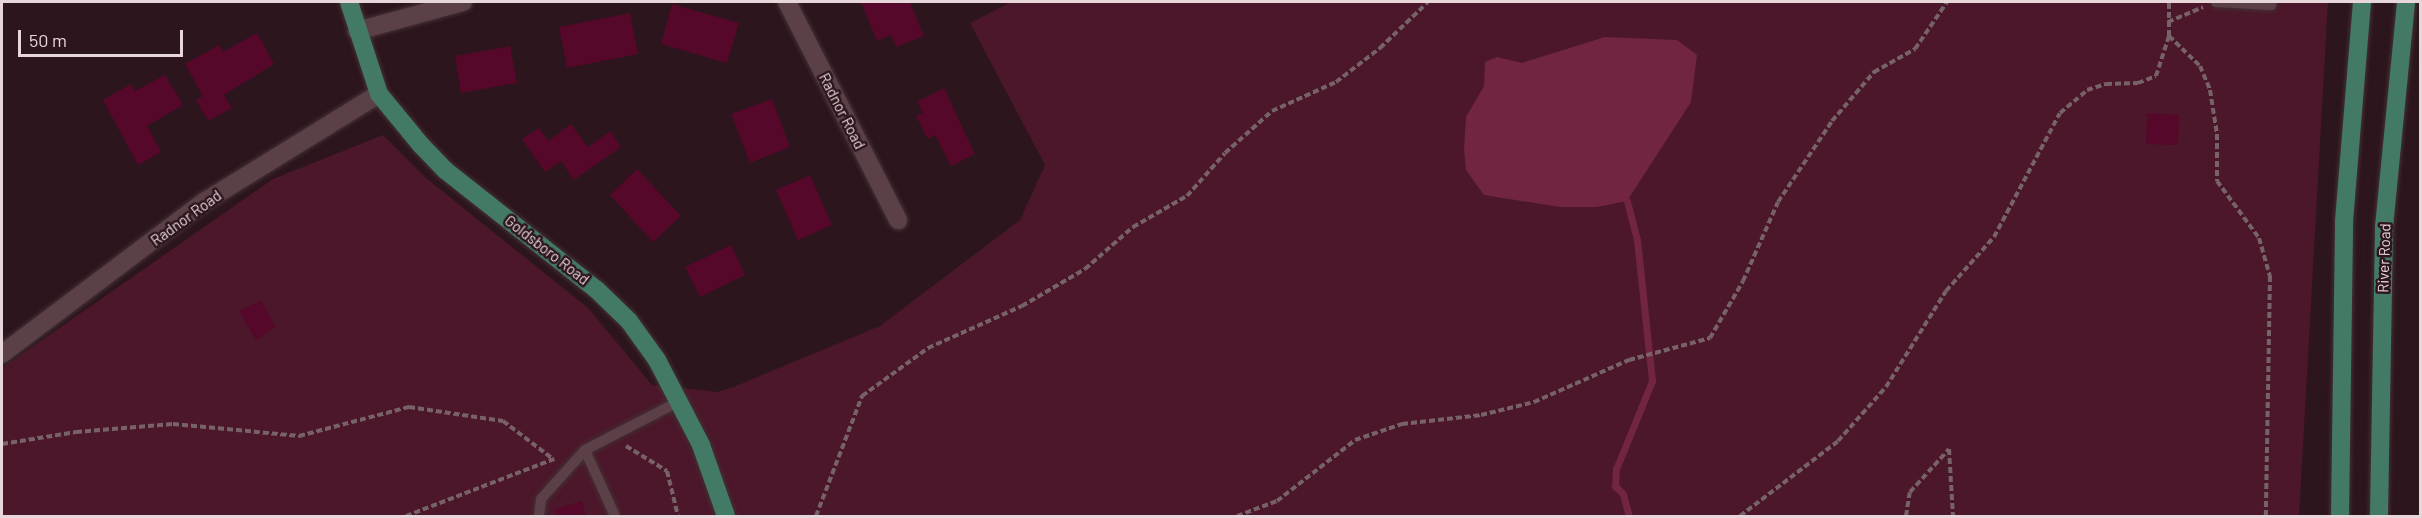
<!DOCTYPE html>
<html>
<head>
<meta charset="utf-8">
<style>
	body { margin:0 }
	#map { position:relative; width:2422px; height:518px; overflow:hidden; background:#2c151c; font-family:Barlow,sans-serif }
	div>[style] { position:absolute }
	.green>* { inset:0; background:#4c172a }
	.water>* { inset:0; background:#712540 }
	.stream>* { height:7px; margin:-3.5px; padding:0 3.5px; transform-origin:3.5px; border-radius:3.5px; background:#712540 }
	.building>* { inset:0; background:#56082a }
	.path>* { height:4px; margin-top:-2px; transform-origin:0; background:repeating-linear-gradient(90deg,#766267 0 6px,transparent 0 9px) }
	.roads { filter:drop-shadow(0 0 2px #423135) drop-shadow(0 0 2px #423135) }
	.lane>* { height:10px; margin:-5px; padding:0 5px; transform-origin:5px; border-radius:5px; background:#5b4047 }
	.street>* { height:18px; margin:-9px; padding:0 9px; transform-origin:9px; border-radius:9px; background:#5b4047 }
	.primary>* { height:18px; margin:-9px; padding:0 9px; transform-origin:9px; border-radius:9px; background:#437a66 }
	span { translate:-50% -50%; white-space:nowrap; text-align:center; line-height:1.15; -webkit-text-stroke:5px #2c151c; paint-order:stroke }
	.street-label { font-size:15px; color:#e7d6da }
	.frame { position:absolute; inset:0; border:3px solid #e7d6da; pointer-events:none }
	.scale { position:absolute; left:18px; top:30px; width:165px; height:27px; box-sizing:border-box; border:3px solid #e7d6da; border-top:0; padding-left:8px; font-size:18px; line-height:21px; white-space:nowrap; color:#e7d6da; -webkit-text-stroke:4px #2c151c; paint-order:stroke }
</style>
</head>
<body>
<div id="map">
	<div class="green">
		<i style="clip-path:polygon(1011px 2px,2328px 2px,2299px 516px,2px 516px,2px 368px,273px 179px,383px 135px,426px 178px,588px 308px,652px 385px,717px 392px,731px 388px,880px 326px,1020px 220px,1045px 165px,970px 23px)"></i>
	</div>
	<div class="water">
		<i style="clip-path:polygon(1605px 37px,1677px 40px,1697px 55px,1691px 102px,1627px 201px,1597px 207px,1560px 207px,1484px 195px,1466px 170px,1464px 149px,1466px 117px,1484px 86px,1485px 62px,1497px 57px,1522px 63px)"></i>
	</div>
	<div class="stream">
		<i style="left:1627px;top:201px;width:40px;rotate:75.6deg"></i>
		<i style="left:1637px;top:240px;width:142px;rotate:83.9deg"></i>
		<i style="left:1652px;top:381px;width:95px;rotate:112.2deg"></i>
		<i style="left:1616px;top:469px;width:17px;rotate:93deg"></i>
		<i style="left:1615px;top:486px;width:11px;rotate:45deg"></i>
		<i style="left:1623px;top:494px;width:23px;rotate:75deg"></i>
	</div>
	<div class="building">
		<i style="clip-path:polygon(861px 2px,910px 2px,924px 36px,896px 47px,891px 35px,877px 41px)"></i>
		<i style="clip-path:polygon(672px 4px,739px 23px,727px 63px,661px 44px)"></i>
		<i style="clip-path:polygon(630px 13px,638px 54px,567px 68px,559px 27px)"></i>
		<i style="clip-path:polygon(257px 33px,274px 64px,224px 95px,232px 108px,208px 121px,196px 100px,203px 96px,185px 64px,219px 45px,223px 52px)"></i>
		<i style="clip-path:polygon(510px 46px,517px 83px,461px 93px,455px 56px)"></i>
		<i style="clip-path:polygon(165px 75px,183px 105px,147px 126px,161px 152px,138px 165px,103px 100px,131px 84px,135px 91px)"></i>
		<i style="clip-path:polygon(944px 88px,975px 154px,951px 166px,935px 135px,928px 139px,916px 116px,923px 113px,917px 102px)"></i>
		<i style="clip-path:polygon(772px 99px,790px 147px,750px 163px,731px 114px)"></i>
		<i style="clip-path:polygon(2147px 113px,2179px 115px,2178px 145px,2146px 144px)"></i>
		<i style="clip-path:polygon(571px 124px,588px 147px,610px 131px,621px 147px,574px 180px,561px 161px,545px 172px,522px 139px,539px 128px,548px 141px)"></i>
		<i style="clip-path:polygon(637px 169px,681px 216px,653px 242px,610px 195px)"></i>
		<i style="clip-path:polygon(810px 175px,832px 225px,798px 240px,776px 190px)"></i>
		<i style="clip-path:polygon(731px 245px,745px 275px,700px 297px,685px 267px)"></i>
		<i style="clip-path:polygon(261px 300px,275px 327px,256px 340px,239px 311px)"></i>
		<i style="clip-path:polygon(582px 501px,586px 516px,557px 516px,555px 509px)"></i>
	</div>
	<div class="path">
		<i style="left:2168px;top:22px;width:38px;rotate:-23deg"></i>
		<i style="left:2169px;top:36px;width:43px;rotate:44.1deg"></i>
		<i style="left:2200px;top:66px;width:26px;rotate:67deg"></i>
		<i style="left:2210px;top:90px;width:45px;rotate:81deg"></i>
		<i style="left:2217px;top:134px;width:47px;rotate:90deg"></i>
		<i style="left:2217px;top:181px;width:71px;rotate:53.6deg"></i>
		<i style="left:2259px;top:238px;width:40px;rotate:74deg"></i>
		<i style="left:2270px;top:276px;width:240px;rotate:91deg"></i>
		<i style="left:2px;top:444px;width:75px;rotate:-9.2deg"></i>
		<i style="left:76px;top:432px;width:97px;rotate:-4.7deg"></i>
		<i style="left:173px;top:424px;width:127px;rotate:5.4deg"></i>
		<i style="left:299px;top:436px;width:114px;rotate:-14.8deg"></i>
		<i style="left:409px;top:407px;width:95px;rotate:8.5deg"></i>
		<i style="left:503px;top:421px;width:63px;rotate:37.2deg"></i>
		<i style="left:626px;top:446px;width:48px;rotate:31.4deg"></i>
		<i style="left:667px;top:471px;width:46px;rotate:76.3deg"></i>
		<i style="left:406px;top:516px;width:159px;rotate:-21.1deg"></i>
		<i style="left:816px;top:516px;width:129px;rotate:-69deg"></i>
		<i style="left:862px;top:396px;width:82px;rotate:-36deg"></i>
		<i style="left:928px;top:348px;width:103px;rotate:-24.1deg"></i>
		<i style="left:1022px;top:306px;width:73px;rotate:-30.4deg"></i>
		<i style="left:1085px;top:269px;width:64px;rotate:-41.2deg"></i>
		<i style="left:1133px;top:227px;width:62px;rotate:-29.9deg"></i>
		<i style="left:1187px;top:196px;width:57px;rotate:-48.5deg"></i>
		<i style="left:1225px;top:153px;width:63px;rotate:-41.8deg"></i>
		<i style="left:1272px;top:111px;width:70px;rotate:-24.4deg"></i>
		<i style="left:1336px;top:82px;width:56px;rotate:-37.7deg"></i>
		<i style="left:1380px;top:48px;width:66px;rotate:-43.8deg"></i>
		<i style="left:1237px;top:516px;width:43px;rotate:-20.6deg"></i>
		<i style="left:1277px;top:501px;width:99px;rotate:-38deg"></i>
		<i style="left:1355px;top:440px;width:50px;rotate:-18.8deg"></i>
		<i style="left:1402px;top:424px;width:80px;rotate:-6.5deg"></i>
		<i style="left:1481px;top:415px;width:55px;rotate:-13.8deg"></i>
		<i style="left:1534px;top:402px;width:104px;rotate:-23.9deg"></i>
		<i style="left:1629px;top:360px;width:84px;rotate:-15.2deg"></i>
		<i style="left:1710px;top:338px;width:66px;rotate:-59.9deg"></i>
		<i style="left:1743px;top:281px;width:86px;rotate:-66.1deg"></i>
		<i style="left:1778px;top:202px;width:97px;rotate:-56.3deg"></i>
		<i style="left:1832px;top:121px;width:65px;rotate:-49.4deg"></i>
		<i style="left:1874px;top:72px;width:47px;rotate:-29.3deg"></i>
		<i style="left:1915px;top:49px;width:57px;rotate:-55.8deg"></i>
		<i style="left:1740px;top:516px;width:123px;rotate:-37.4deg"></i>
		<i style="left:1838px;top:441px;width:72px;rotate:-48.4deg"></i>
		<i style="left:1886px;top:387px;width:113px;rotate:-58deg"></i>
		<i style="left:1946px;top:291px;width:72px;rotate:-48.4deg"></i>
		<i style="left:1994px;top:237px;width:140px;rotate:-62deg"></i>
		<i style="left:2060px;top:113px;width:35px;rotate:-40deg"></i>
		<i style="left:2087px;top:90px;width:20px;rotate:-18deg"></i>
		<i style="left:2106px;top:84px;width:32px;rotate:-2deg"></i>
		<i style="left:2138px;top:83px;width:19px;rotate:-21deg"></i>
		<i style="left:2156px;top:76px;width:42px;rotate:-72deg"></i>
		<i style="left:2169px;top:36px;width:34px;rotate:-90deg"></i>
		<i style="left:1906px;top:516px;width:24px;rotate:-81deg"></i>
		<i style="left:1910px;top:492px;width:58px;rotate:-47.8deg"></i>
		<i style="left:1949px;top:449px;width:67px;rotate:86.6deg"></i>
	</div>
	<div class="roads">
		<div class="lane">
			<i style="left:2216px;top:2px;width:55px;rotate:3.1deg"></i>
			<i style="left:2271px;top:5px;width:3px;rotate:-90deg"></i>
			<i style="left:585px;top:450px;width:72px;rotate:65.6deg"></i>
			<i style="left:539px;top:516px;width:17px;rotate:-83deg"></i>
			<i style="left:541px;top:499px;width:66px;rotate:-48.1deg"></i>
			<i style="left:585px;top:450px;width:107px;rotate:-27.3deg"></i>
		</div>
		<div class="street">
			<i style="left:787px;top:2px;width:245px;rotate:63deg"></i>
			<i style="left:357px;top:31px;width:110px;rotate:-15.3deg"></i>
			<i style="left:2px;top:354px;width:253px;rotate:-37deg"></i>
			<i style="left:204px;top:202px;width:206px;rotate:-31.7deg"></i>
		</div>
		<div class="primary">
			<i style="left:349px;top:2px;width:97px;rotate:71.9deg"></i>
			<i style="left:379px;top:94px;width:66px;rotate:50.5deg"></i>
			<i style="left:421px;top:145px;width:35px;rotate:46deg"></i>
			<i style="left:445px;top:170px;width:194px;rotate:38.3deg"></i>
			<i style="left:597px;top:290px;width:45px;rotate:44.1deg"></i>
			<i style="left:629px;top:321px;width:48px;rotate:54.3deg"></i>
			<i style="left:657px;top:360px;width:96px;rotate:62.6deg"></i>
			<i style="left:701px;top:445px;width:75px;rotate:70.6deg"></i>
			<i style="left:2340px;top:516px;width:295px;rotate:-89.2deg"></i>
			<i style="left:2344px;top:221px;width:220px;rotate:-85.3deg"></i>
			<i style="left:2379px;top:516px;width:289px;rotate:-89deg"></i>
			<i style="left:2384px;top:227px;width:226px;rotate:-84.4deg"></i>
		</div>
	</div>
	<div class="street-label">
		<span style="left:842px;top:111px;rotate:63deg">Radnor Road</span>
		<span style="left:186px;top:218px;rotate:-36deg">Radnor Road</span>
		<span style="left:547px;top:250px;rotate:38deg">Goldsboro Road</span>
		<span style="left:2384px;top:258px;rotate:-88deg">River Road</span>
	</div>
	<div class="frame"></div>
	<div class="scale">50 m</div>
</div>
</body>
</html>
